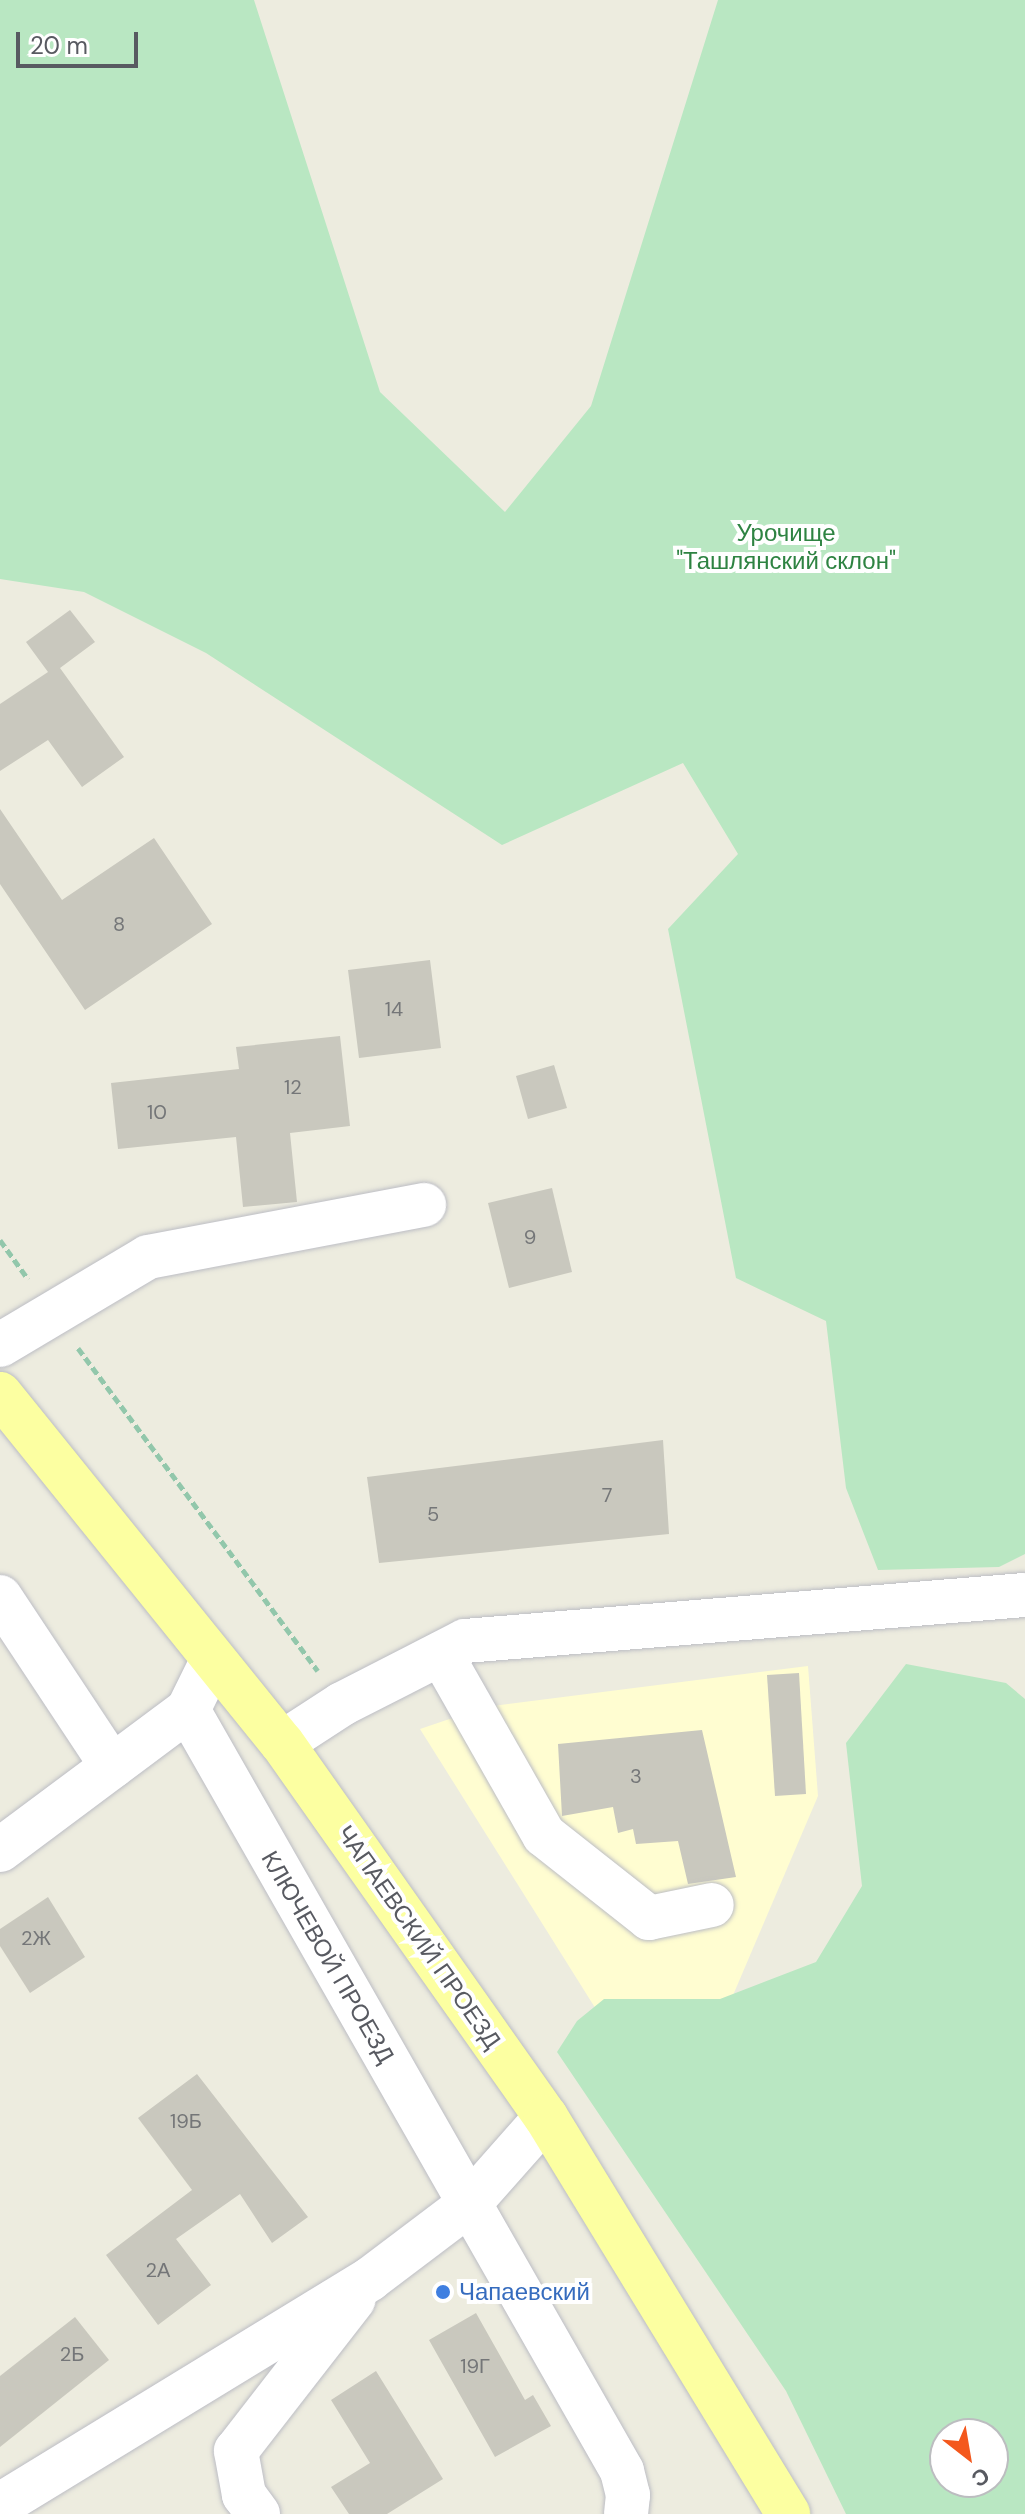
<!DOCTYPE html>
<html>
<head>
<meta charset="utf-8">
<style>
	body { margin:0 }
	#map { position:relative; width:1025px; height:2514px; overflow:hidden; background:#edecdf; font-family:"DM Sans",sans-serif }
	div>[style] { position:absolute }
	.commercial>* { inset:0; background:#fffdd1 }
	.green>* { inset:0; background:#b9e7c2 }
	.building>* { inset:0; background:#c9c8be }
	.path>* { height:5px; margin-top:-2.5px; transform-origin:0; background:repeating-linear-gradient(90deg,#92c7ab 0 8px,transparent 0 12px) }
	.roads { filter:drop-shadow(0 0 2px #bcbdc4) drop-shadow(0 0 2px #bcbdc4) }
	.minor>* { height:44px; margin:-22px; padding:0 22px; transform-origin:22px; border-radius:22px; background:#fff }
	.major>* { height:44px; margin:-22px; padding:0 22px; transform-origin:22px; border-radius:22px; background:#fcffa1 }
	.dots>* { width:22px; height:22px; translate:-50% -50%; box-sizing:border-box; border:4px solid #fff; border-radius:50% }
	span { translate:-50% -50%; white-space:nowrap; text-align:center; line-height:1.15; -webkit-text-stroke:8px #fff; paint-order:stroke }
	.number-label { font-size:20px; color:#747678 }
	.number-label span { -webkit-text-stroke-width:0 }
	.park-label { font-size:24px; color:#2e8342 }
	.street-label { font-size:24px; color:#585a61 }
	.shop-label { font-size:24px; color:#366cbe }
	.left { translate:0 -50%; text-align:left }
	.north { position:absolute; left:929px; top:2418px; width:80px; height:80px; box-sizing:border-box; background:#fff; border:2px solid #bcbdc0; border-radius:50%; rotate:149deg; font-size:22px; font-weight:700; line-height:32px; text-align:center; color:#585a61 }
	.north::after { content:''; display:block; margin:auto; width:28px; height:36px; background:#f4581d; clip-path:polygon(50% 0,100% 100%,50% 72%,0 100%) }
	.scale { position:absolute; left:16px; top:32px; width:122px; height:36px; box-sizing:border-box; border:4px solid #585a61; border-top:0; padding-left:10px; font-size:24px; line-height:28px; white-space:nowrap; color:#585a61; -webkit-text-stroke:6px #fff; paint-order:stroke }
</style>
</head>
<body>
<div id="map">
	<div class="commercial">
		<i style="clip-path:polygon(808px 1666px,818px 1796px,728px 2007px,599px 2014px,420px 1729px,485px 1707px)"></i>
	</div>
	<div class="green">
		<i style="clip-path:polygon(0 0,254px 0,380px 392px,505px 512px,591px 406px,718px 0,1025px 0,1025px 1554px,999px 1567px,878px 1570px,846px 1488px,826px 1321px,736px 1278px,668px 929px,738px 854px,683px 763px,502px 845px,206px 653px,84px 592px,0 579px)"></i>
		<i style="clip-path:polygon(evenodd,906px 1664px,1006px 1683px,1025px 1699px,1025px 2514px,846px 2514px,786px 2391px,557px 2052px,577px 2021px,604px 1999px,720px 1999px,816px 1962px,862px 1886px,846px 1743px,906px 1664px,993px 2434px,993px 2482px,945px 2482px,945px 2434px,993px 2434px)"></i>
	</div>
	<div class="building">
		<i style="clip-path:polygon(70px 610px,95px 642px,60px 668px,124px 757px,82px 787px,48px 740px,0 771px,0 704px,48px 672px,26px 642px)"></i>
		<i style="clip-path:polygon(0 809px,62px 900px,154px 838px,212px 924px,85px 1010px,0 884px)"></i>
		<i style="clip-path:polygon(430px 960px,441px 1048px,359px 1058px,348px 970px)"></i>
		<i style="clip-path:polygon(340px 1036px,350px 1126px,290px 1133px,297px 1202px,243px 1207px,236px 1137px,118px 1149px,111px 1083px,239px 1069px,236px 1047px)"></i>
		<i style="clip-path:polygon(554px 1065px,567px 1108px,528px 1119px,516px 1076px)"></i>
		<i style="clip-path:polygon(552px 1188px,572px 1272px,509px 1288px,488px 1203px)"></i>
		<i style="clip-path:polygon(663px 1440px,669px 1534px,379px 1563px,367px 1477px)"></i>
		<i style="clip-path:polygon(799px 1673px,806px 1794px,775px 1796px,767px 1675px)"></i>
		<i style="clip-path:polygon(702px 1730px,736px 1877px,688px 1884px,678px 1841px,636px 1844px,633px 1829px,618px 1833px,613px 1807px,562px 1816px,558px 1744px)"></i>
		<i style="clip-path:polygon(48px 1897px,85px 1957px,30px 1993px,0 1946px,0 1929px)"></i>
		<i style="clip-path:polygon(197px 2074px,308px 2217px,272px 2243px,240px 2194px,176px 2239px,211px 2285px,158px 2325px,106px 2255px,192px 2190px,138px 2118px)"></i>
		<i style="clip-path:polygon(476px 2313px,525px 2400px,533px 2395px,551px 2426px,495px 2457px,429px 2340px)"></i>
		<i style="clip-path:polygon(75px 2317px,109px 2360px,0 2447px,0 2376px)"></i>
		<i style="clip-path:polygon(376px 2371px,443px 2479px,387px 2514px,349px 2514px,331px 2487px,370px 2463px,331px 2400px)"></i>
	</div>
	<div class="path">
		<i style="left:0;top:1240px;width:48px;rotate:54.3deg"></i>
		<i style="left:78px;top:1348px;width:402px;rotate:53.4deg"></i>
	</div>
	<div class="roads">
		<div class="minor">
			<i style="left:0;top:1345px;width:172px;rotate:-30.7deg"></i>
			<i style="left:148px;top:1257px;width:281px;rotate:-10.7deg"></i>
			<i style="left:0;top:1597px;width:203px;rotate:56.5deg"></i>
			<i style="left:441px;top:1654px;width:208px;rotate:60.4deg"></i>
			<i style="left:544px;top:1835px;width:134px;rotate:38.3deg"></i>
			<i style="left:649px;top:1918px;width:64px;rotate:-11.7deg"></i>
			<i style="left:188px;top:1710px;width:876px;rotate:60.3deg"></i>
			<i style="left:622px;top:2471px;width:25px;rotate:76deg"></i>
			<i style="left:628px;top:2495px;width:19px;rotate:96deg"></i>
			<i style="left:282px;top:1743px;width:72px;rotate:-33deg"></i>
			<i style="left:342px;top:1704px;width:138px;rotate:-27.1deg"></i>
			<i style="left:465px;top:1641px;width:562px;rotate:-4.7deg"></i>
			<i style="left:0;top:1850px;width:234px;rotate:-36.7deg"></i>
			<i style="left:188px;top:1710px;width:57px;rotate:-63.9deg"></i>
			<i style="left:0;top:2505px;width:434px;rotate:-31.4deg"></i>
			<i style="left:370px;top:2279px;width:124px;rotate:-37.1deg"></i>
			<i style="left:469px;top:2204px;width:116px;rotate:-48.5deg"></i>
			<i style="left:258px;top:2514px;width:24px;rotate:-126deg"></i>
			<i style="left:244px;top:2495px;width:45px;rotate:-100.3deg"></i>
			<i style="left:236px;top:2451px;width:192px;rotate:-52.2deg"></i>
		</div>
		<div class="major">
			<i style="left:0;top:1394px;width:449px;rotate:51.1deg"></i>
			<i style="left:282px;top:1743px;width:458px;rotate:54.8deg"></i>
			<i style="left:546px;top:2117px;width:465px;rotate:58.6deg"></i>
		</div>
	</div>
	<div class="dots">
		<i style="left:443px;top:2292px;background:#3f7fe0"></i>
	</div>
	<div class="number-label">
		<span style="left:119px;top:924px">8</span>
		<span style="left:394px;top:1009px">14</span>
		<span style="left:293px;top:1087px">12</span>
		<span style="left:157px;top:1112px">10</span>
		<span style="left:530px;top:1237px">9</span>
		<span style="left:607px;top:1495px">7</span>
		<span style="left:433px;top:1514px">5</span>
		<span style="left:636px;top:1776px">3</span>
		<span style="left:36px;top:1938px">2Ж</span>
		<span style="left:186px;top:2121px">19Б</span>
		<span style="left:158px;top:2270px">2А</span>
		<span style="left:72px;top:2354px">2Б</span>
		<span style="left:475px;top:2366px">19Г</span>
	</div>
	<div class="park-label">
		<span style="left:786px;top:547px">Урочище<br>"Ташлянский склон"</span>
	</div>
	<div class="street-label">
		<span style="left:419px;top:1937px;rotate:55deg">ЧАПАЕВСКИЙ ПРОЕЗД</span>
		<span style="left:328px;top:1957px;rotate:60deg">КЛЮЧЕВОЙ ПРОЕЗД</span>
	</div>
	<div class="shop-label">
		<span class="left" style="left:459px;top:2292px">Чапаевский</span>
	</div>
	<div class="north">С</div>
	<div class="scale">20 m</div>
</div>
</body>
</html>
